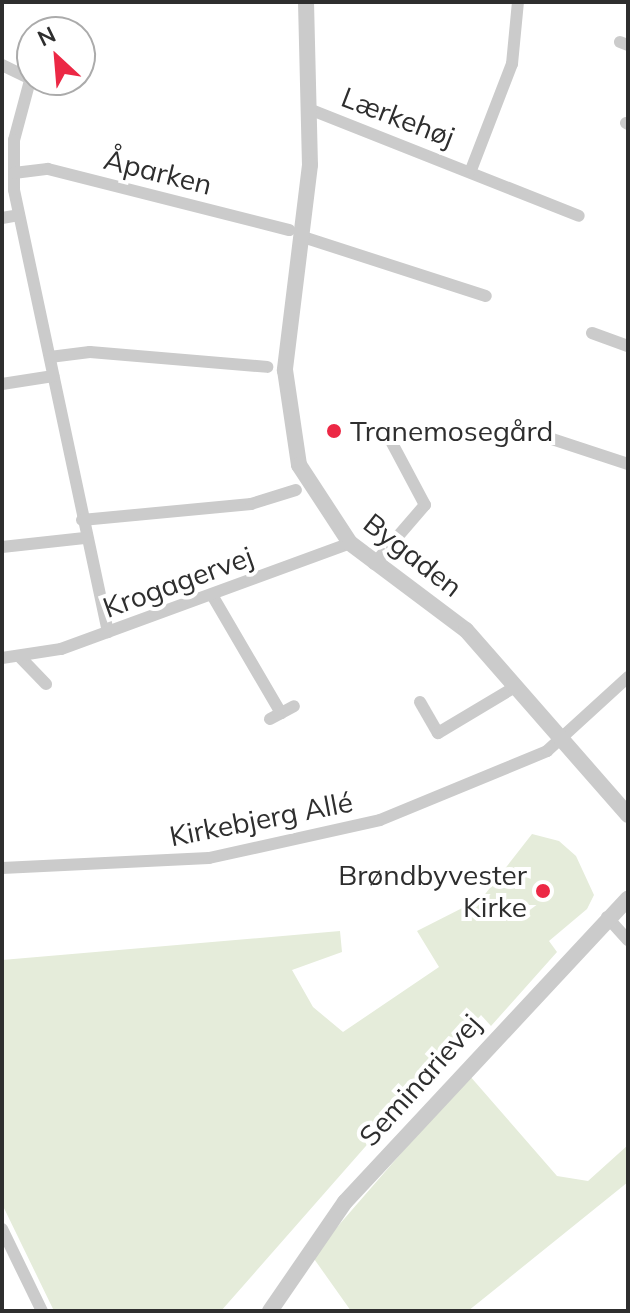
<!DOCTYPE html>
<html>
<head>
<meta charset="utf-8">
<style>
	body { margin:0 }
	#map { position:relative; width:630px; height:1313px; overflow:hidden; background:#fff; font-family:Mulish,sans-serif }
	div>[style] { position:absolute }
	.green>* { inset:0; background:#e5ecda }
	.minor>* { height:12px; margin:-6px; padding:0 6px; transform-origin:6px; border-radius:6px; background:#cbcbcb }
	.tertiary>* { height:16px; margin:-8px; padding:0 8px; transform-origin:8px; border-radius:8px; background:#cbcbcb }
	.dots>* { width:22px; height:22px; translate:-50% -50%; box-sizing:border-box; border:4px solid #fff; border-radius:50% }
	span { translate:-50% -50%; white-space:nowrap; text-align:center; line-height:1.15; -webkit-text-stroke:8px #fff; paint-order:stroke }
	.street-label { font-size:28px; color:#2e2e2e }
	.poi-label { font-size:28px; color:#2e2e2e }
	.left { translate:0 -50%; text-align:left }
	.right { translate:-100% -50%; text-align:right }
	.frame { position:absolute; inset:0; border:4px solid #2e2e2e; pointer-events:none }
	.north { position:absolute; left:16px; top:16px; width:80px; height:80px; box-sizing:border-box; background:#fff; border:2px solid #ababab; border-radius:50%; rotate:334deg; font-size:22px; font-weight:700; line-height:32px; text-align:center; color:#2e2e2e }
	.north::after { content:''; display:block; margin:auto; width:28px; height:36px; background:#ec2845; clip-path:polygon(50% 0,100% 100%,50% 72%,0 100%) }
</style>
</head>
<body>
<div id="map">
	<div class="green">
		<i style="clip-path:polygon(532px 834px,559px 841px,576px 856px,594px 895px,587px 909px,549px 941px,557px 952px,491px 1026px,481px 1015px,221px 1311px,54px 1311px,2px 1204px,2px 960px,340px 931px,342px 952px,292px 970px,313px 1007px,343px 1032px,439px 967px,417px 931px,482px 898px)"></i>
		<i style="clip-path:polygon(469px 1075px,557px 1176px,588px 1181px,628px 1145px,628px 1182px,468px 1311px,351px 1311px,312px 1256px)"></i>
	</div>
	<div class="minor">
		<i style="left:620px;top:42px;width:9px;rotate:21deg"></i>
		<i style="left:2px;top:65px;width:30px;rotate:26deg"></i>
		<i style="left:32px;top:73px;width:69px;rotate:105deg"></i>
		<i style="left:14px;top:140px;width:50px;rotate:90deg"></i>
		<i style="left:14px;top:190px;width:452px;rotate:78deg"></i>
		<i style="left:309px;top:109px;width:290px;rotate:21.6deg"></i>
		<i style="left:626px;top:123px;width:2px;rotate:27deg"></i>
		<i style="left:471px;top:170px;width:114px;rotate:-68.9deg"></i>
		<i style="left:512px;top:64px;width:62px;rotate:-84.5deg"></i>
		<i style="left:14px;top:173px;width:34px;rotate:-7deg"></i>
		<i style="left:48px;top:169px;width:249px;rotate:14.2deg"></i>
		<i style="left:2px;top:218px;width:17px;rotate:-10deg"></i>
		<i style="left:303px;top:237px;width:192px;rotate:17.9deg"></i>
		<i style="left:592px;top:333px;width:38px;rotate:20deg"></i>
		<i style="left:50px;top:357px;width:40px;rotate:-7.1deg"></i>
		<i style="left:90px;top:352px;width:178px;rotate:4.8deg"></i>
		<i style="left:2px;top:384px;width:52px;rotate:-8.9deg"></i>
		<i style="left:552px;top:439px;width:80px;rotate:18.2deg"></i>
		<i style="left:82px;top:520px;width:170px;rotate:-5.4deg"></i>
		<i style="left:251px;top:504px;width:47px;rotate:-17.3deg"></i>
		<i style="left:2px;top:547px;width:83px;rotate:-6.2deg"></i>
		<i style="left:374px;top:564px;width:78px;rotate:-49.2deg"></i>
		<i style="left:425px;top:505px;width:70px;rotate:-118deg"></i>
		<i style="left:212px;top:595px;width:137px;rotate:59.7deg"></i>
		<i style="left:19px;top:656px;width:39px;rotate:46deg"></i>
		<i style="left:2px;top:658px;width:60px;rotate:-8.7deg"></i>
		<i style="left:61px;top:649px;width:308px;rotate:-20.1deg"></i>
		<i style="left:420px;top:702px;width:36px;rotate:60deg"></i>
		<i style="left:438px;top:733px;width:90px;rotate:-30.9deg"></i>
		<i style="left:270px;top:719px;width:27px;rotate:-28deg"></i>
		<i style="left:2px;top:868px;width:207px;rotate:-2.8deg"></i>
		<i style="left:209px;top:858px;width:175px;rotate:-12.5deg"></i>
		<i style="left:380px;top:820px;width:181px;rotate:-22.4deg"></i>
		<i style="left:547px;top:751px;width:110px;rotate:-42.4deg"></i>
		<i style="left:607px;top:917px;width:31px;rotate:48deg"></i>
		<i style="left:2px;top:1229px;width:91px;rotate:64deg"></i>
	</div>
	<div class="tertiary">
		<i style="left:306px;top:2px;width:163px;rotate:88.6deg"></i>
		<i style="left:310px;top:165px;width:207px;rotate:97deg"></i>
		<i style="left:285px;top:370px;width:96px;rotate:81.6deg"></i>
		<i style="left:299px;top:465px;width:93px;rotate:56.8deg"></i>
		<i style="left:350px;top:543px;width:145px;rotate:36.9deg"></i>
		<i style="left:466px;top:630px;width:246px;rotate:48.8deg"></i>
		<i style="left:270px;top:1311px;width:132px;rotate:-55.5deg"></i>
		<i style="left:345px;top:1202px;width:415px;rotate:-47deg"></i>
	</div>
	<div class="dots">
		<i style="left:334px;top:431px;background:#ec2845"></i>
		<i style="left:543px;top:891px;background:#ec2845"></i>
	</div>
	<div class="street-label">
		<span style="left:398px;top:117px;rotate:21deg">Lærkehøj</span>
		<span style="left:158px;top:172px;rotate:14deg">Åparken</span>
		<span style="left:413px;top:555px;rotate:38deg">Bygaden</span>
		<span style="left:178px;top:582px;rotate:-20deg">Krogagervej</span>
		<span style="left:261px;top:819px;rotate:-11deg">Kirkebjerg Allé</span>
		<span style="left:420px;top:1080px;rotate:-48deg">Seminarievej</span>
	</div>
	<div class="poi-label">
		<span class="left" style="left:350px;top:431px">Tranemosegård</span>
		<span class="right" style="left:527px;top:891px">Brøndbyvester<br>Kirke</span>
	</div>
	<div class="frame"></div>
	<div class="north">N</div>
</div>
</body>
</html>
